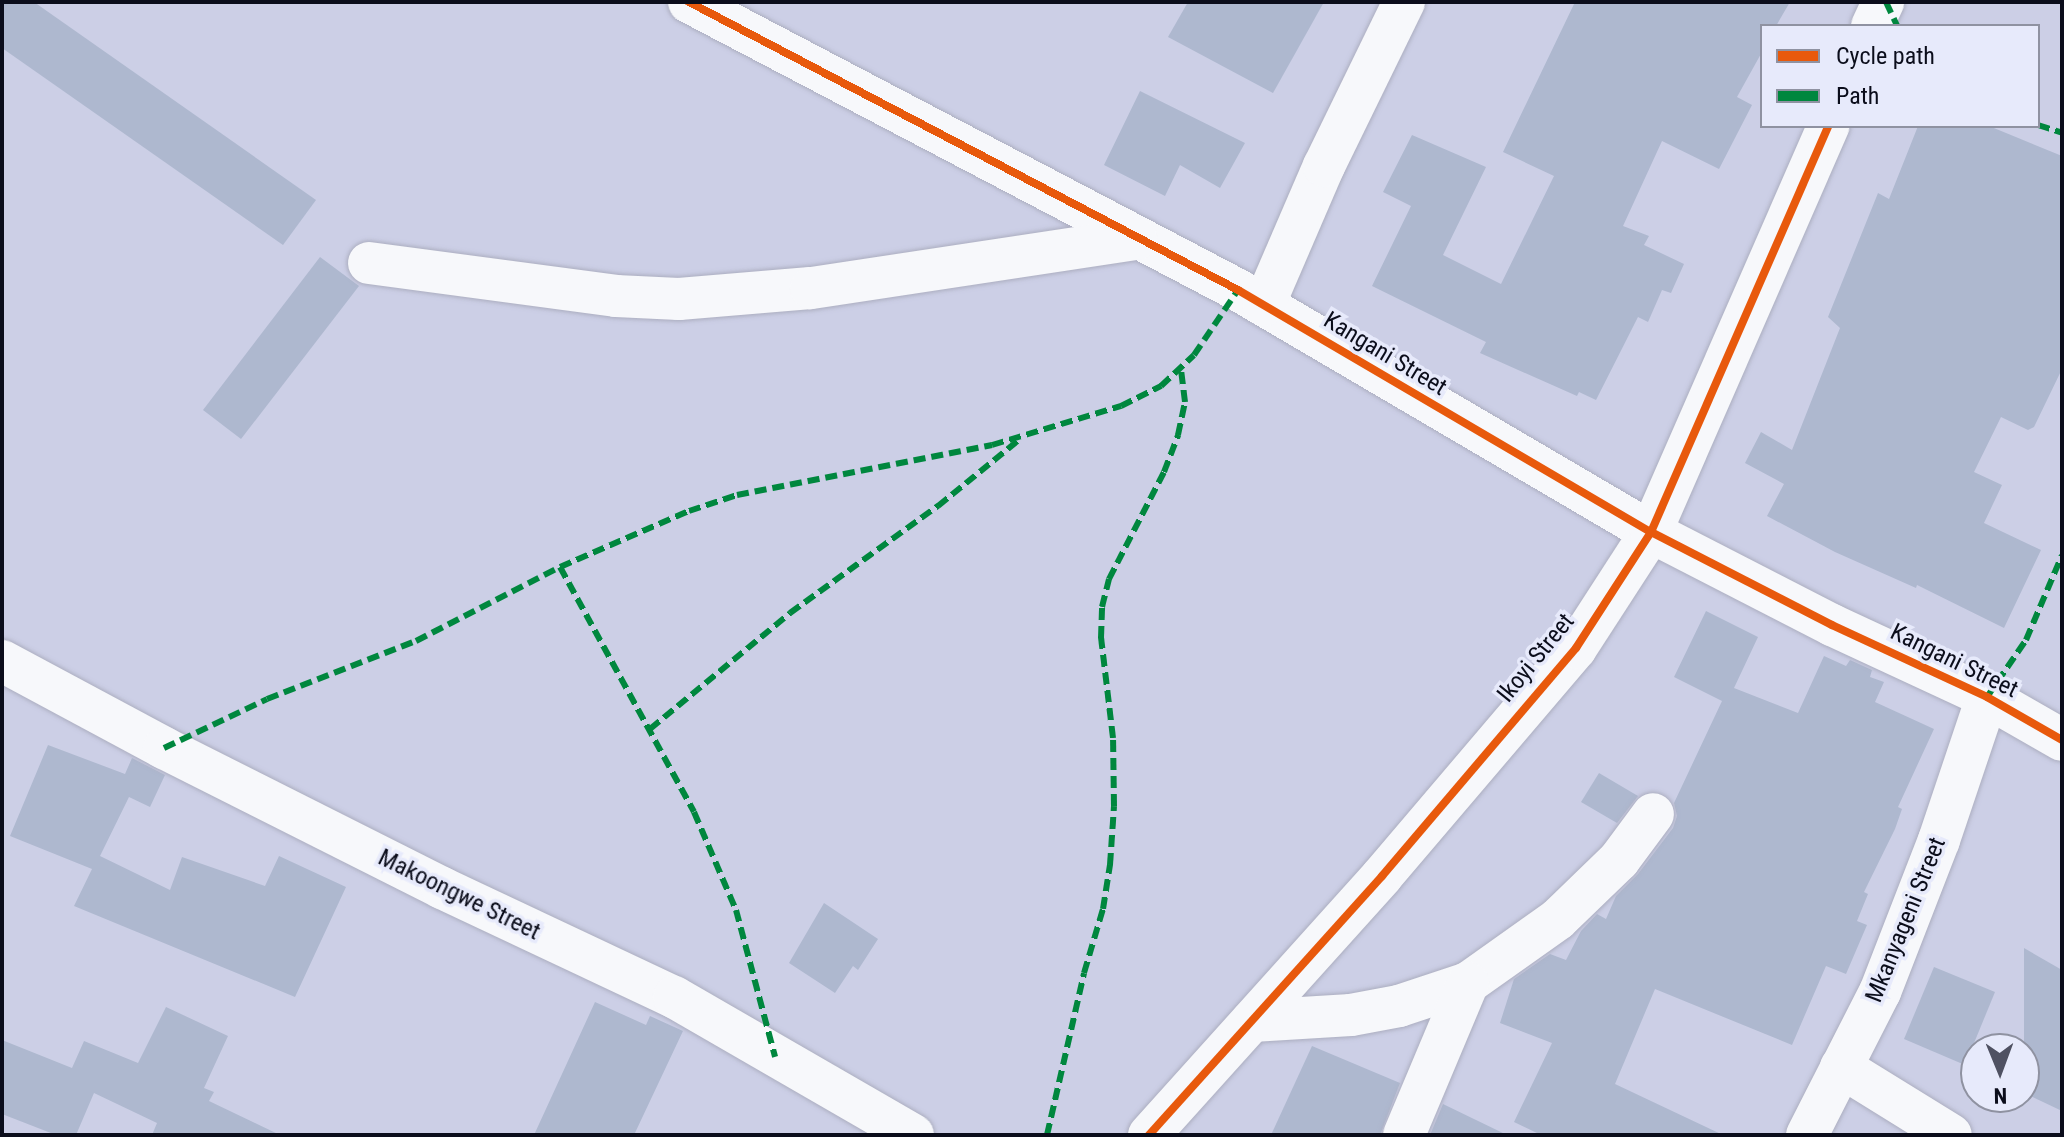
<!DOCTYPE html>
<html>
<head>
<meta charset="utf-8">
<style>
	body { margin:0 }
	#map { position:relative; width:2064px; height:1137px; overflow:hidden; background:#cccfe6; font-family:"Roboto Condensed",sans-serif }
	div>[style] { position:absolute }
	.building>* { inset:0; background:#aeb8cf }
	.roads { filter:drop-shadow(0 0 2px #acaec0) drop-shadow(0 0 2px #acaec0) }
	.minor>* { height:42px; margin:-21px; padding:0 21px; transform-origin:21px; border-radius:21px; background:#f7f8fb }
	.quiet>* { height:6px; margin-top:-3px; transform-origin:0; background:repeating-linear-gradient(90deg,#00873e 0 12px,transparent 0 18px) }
	.cycleway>* { height:8px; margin:-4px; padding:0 4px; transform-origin:4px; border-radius:4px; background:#e8590c }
	span { translate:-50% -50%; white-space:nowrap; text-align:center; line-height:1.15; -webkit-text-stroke:7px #e7eafb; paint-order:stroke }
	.street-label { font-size:24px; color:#0b0d1b }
	.frame { position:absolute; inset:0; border:4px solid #0b0d1b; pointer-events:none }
	.legend { position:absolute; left:1760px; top:24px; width:280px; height:104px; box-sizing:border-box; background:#e7eafb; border:2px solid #8f92a1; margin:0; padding:10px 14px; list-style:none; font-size:24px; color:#0b0d1b }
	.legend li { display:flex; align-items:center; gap:16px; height:40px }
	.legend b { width:40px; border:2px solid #8f92a1 }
	.north { position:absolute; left:1960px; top:1033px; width:80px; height:80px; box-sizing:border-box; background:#e7eafb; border:2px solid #8f92a1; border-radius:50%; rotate:179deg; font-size:22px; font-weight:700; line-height:32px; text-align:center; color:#0b0d1b }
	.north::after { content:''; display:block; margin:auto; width:28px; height:36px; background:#4f5162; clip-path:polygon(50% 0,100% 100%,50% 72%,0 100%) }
</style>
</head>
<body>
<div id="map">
	<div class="building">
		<i style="clip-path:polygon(2px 2px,34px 2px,316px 200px,283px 245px,2px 48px)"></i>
		<i style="clip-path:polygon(1188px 2px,1324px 2px,1273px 93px,1168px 37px)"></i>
		<i style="clip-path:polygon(1575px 2px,1790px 2px,1776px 26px,1762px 26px,1762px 52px,1737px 97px,1752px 105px,1719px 169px,1662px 141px,1623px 226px,1649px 236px,1644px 245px,1684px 264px,1671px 293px,1662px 290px,1648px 322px,1638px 317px,1596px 400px,1579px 392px,1577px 396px,1480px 353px,1486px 342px,1372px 286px,1411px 206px,1383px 192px,1412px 135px,1486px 167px,1443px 255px,1501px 284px,1554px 176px,1503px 152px)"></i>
		<i style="clip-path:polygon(1140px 91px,1245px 143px,1220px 188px,1180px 165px,1165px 196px,1104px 165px)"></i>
		<i style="clip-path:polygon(1918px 126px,1989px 126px,2062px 156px,2062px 369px,2034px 427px,2028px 430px,2001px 417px,1974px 472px,2002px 485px,1984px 523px,2041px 550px,2004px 628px,1917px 585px,1916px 588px,1835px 552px,1767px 516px,1784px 484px,1745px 463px,1761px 432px,1792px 450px,1840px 328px,1828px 317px,1878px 193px,1889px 199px)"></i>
		<i style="clip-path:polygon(320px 257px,359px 286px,241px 439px,203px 410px)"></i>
		<i style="clip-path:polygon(1706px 611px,1758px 637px,1734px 688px,1798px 713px,1824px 656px,1846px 666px,1850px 660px,1872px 670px,1870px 677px,1884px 682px,1875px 702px,1934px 729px,1898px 807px,1902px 809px,1895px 829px,1864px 892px,1868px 894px,1857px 921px,1867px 925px,1846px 974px,1826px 966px,1792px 1045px,1655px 989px,1615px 1084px,1723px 1135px,1541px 1135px,1514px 1122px,1552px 1043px,1500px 1023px,1514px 979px,1550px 954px,1566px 960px,1581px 931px,1597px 914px,1606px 919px,1616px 896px,1638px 874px,1673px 828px,1677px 816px,1674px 803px,1722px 701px,1674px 677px)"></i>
		<i style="clip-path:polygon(48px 745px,125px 774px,132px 758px,165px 775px,150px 807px,129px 797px,100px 856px,170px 890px,182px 857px,265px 886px,279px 856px,346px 887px,295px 997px,74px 906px,92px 869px,10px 836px)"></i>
		<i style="clip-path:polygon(1599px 773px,1638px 796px,1617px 823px,1581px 802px)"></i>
		<i style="clip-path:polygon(824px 903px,878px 939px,858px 970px,853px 966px,835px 993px,789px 963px)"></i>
		<i style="clip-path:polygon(2024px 948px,2062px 970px,2062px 1111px,2024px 1093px)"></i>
		<i style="clip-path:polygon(1934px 967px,1995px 992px,1965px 1065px,1904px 1039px)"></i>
		<i style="clip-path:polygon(595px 1002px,646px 1025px,650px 1016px,683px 1031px,634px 1135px,534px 1135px)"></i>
		<i style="clip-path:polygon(166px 1007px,228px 1036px,204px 1088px,214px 1092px,209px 1101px,280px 1135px,152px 1135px,157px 1123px,94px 1093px,76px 1135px,56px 1135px,2px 1114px,2px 1040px,72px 1068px,84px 1041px,138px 1063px)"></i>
		<i style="clip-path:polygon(1312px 1046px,1400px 1083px,1380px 1135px,1271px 1135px)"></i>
		<i style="clip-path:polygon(1443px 1104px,1507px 1135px,1430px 1135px)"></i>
	</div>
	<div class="roads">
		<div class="minor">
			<i style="left:689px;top:2px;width:620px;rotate:27.68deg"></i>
			<i style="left:1238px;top:290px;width:479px;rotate:30.4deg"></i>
			<i style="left:1651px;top:532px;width:203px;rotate:27.2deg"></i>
			<i style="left:1832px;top:625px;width:171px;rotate:24.9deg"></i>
			<i style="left:1987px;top:697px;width:86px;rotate:29.8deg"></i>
			<i style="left:1872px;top:26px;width:26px;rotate:-65deg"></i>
			<i style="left:369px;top:263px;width:249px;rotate:7.6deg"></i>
			<i style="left:616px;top:296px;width:63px;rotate:2.7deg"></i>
			<i style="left:679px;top:299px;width:132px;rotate:-4.8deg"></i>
			<i style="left:811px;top:288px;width:329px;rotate:-8.6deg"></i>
			<i style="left:1264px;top:305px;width:151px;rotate:-66.7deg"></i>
			<i style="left:1324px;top:166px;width:182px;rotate:-64deg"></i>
			<i style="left:2px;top:661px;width:184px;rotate:28.2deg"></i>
			<i style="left:164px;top:748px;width:311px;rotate:26.7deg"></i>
			<i style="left:442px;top:888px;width:256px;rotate:25.2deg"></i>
			<i style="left:674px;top:997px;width:276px;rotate:30deg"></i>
			<i style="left:1252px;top:1021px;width:99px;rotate:-3.5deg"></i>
			<i style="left:1351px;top:1015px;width:49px;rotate:-10.6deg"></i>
			<i style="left:1399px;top:1006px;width:73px;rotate:-18.4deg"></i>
			<i style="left:1468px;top:983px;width:110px;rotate:-35.4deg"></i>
			<i style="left:1558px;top:919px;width:85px;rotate:-44deg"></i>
			<i style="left:1619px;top:860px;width:57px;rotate:-53.5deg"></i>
			<i style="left:1841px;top:1067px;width:129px;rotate:31.7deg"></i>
			<i style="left:1149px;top:1135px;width:348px;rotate:-48deg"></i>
			<i style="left:1382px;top:876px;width:299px;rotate:-49.6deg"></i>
			<i style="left:1576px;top:648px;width:138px;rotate:-57.1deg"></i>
			<i style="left:1651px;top:532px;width:443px;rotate:-66.4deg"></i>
			<i style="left:1404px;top:1135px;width:165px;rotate:-67.2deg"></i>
			<i style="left:1807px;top:1135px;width:161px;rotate:-63deg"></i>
			<i style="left:1880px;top:992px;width:163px;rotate:-68.8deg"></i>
			<i style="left:1939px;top:840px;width:151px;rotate:-71.4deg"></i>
		</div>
	</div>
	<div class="quiet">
		<i style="left:1886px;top:2px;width:26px;rotate:65deg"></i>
		<i style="left:2038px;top:125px;width:25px;rotate:18deg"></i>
		<i style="left:560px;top:567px;width:279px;rotate:61.3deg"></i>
		<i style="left:694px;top:812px;width:107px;rotate:66.8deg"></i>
		<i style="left:736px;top:910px;width:152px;rotate:75.1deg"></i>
		<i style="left:1987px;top:697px;width:69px;rotate:-55.6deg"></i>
		<i style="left:2026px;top:640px;width:92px;rotate:-67deg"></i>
		<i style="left:650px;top:729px;width:182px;rotate:-39.6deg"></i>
		<i style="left:790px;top:613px;width:183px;rotate:-35.9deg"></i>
		<i style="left:938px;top:506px;width:107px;rotate:-39.3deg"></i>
		<i style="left:164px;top:748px;width:114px;rotate:-25.4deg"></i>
		<i style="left:267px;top:699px;width:160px;rotate:-21.3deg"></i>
		<i style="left:416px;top:641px;width:162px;rotate:-27.2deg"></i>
		<i style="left:560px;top:567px;width:141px;rotate:-23.5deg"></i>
		<i style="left:689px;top:511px;width:51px;rotate:-18.4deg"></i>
		<i style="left:737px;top:495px;width:260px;rotate:-11.1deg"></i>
		<i style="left:992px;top:445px;width:135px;rotate:-16.8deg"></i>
		<i style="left:1121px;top:406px;width:45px;rotate:-26.6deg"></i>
		<i style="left:1161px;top:386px;width:45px;rotate:-43.2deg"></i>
		<i style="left:1194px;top:355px;width:78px;rotate:-55.9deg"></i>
		<i style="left:1047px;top:1135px;width:166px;rotate:-77.1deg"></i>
		<i style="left:1084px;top:973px;width:67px;rotate:-73.5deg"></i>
		<i style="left:1103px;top:909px;width:45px;rotate:-81deg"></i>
		<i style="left:1110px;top:865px;width:59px;rotate:-86.1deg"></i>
		<i style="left:1114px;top:806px;width:68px;rotate:-90.8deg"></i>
		<i style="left:1113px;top:738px;width:101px;rotate:-96.8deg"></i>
		<i style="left:1101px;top:638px;width:31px;rotate:-88deg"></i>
		<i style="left:1102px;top:607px;width:29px;rotate:-76deg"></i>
		<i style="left:1109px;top:579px;width:120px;rotate:-62.8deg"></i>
		<i style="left:1164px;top:472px;width:40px;rotate:-69deg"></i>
		<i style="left:1178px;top:435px;width:34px;rotate:-78deg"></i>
		<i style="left:1185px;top:402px;width:35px;rotate:-97deg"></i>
	</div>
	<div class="cycleway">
		<i style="left:689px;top:2px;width:620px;rotate:27.68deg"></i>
		<i style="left:1238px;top:290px;width:479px;rotate:30.4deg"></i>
		<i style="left:1651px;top:532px;width:203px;rotate:27.2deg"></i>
		<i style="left:1832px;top:625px;width:171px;rotate:24.9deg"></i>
		<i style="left:1987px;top:697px;width:86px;rotate:29.8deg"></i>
		<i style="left:1149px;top:1135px;width:348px;rotate:-48deg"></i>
		<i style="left:1382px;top:876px;width:299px;rotate:-49.6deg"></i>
		<i style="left:1576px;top:648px;width:138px;rotate:-57.1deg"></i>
		<i style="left:1651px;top:532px;width:443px;rotate:-66.4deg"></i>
	</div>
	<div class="street-label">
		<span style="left:1385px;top:354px;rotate:31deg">Kangani Street</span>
		<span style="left:1536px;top:658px;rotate:-51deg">Ikoyi Street</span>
		<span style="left:1954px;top:661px;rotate:26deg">Kangani Street</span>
		<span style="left:459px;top:895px;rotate:26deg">Makoongwe Street</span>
		<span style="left:1906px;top:920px;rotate:-68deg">Mkanyageni Street</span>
	</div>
	<div class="frame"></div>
	<ul class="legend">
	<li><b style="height:10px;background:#e8590c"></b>Cycle path</li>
	<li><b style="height:10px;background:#00873e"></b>Path</li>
	</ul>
	<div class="north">N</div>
</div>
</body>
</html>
